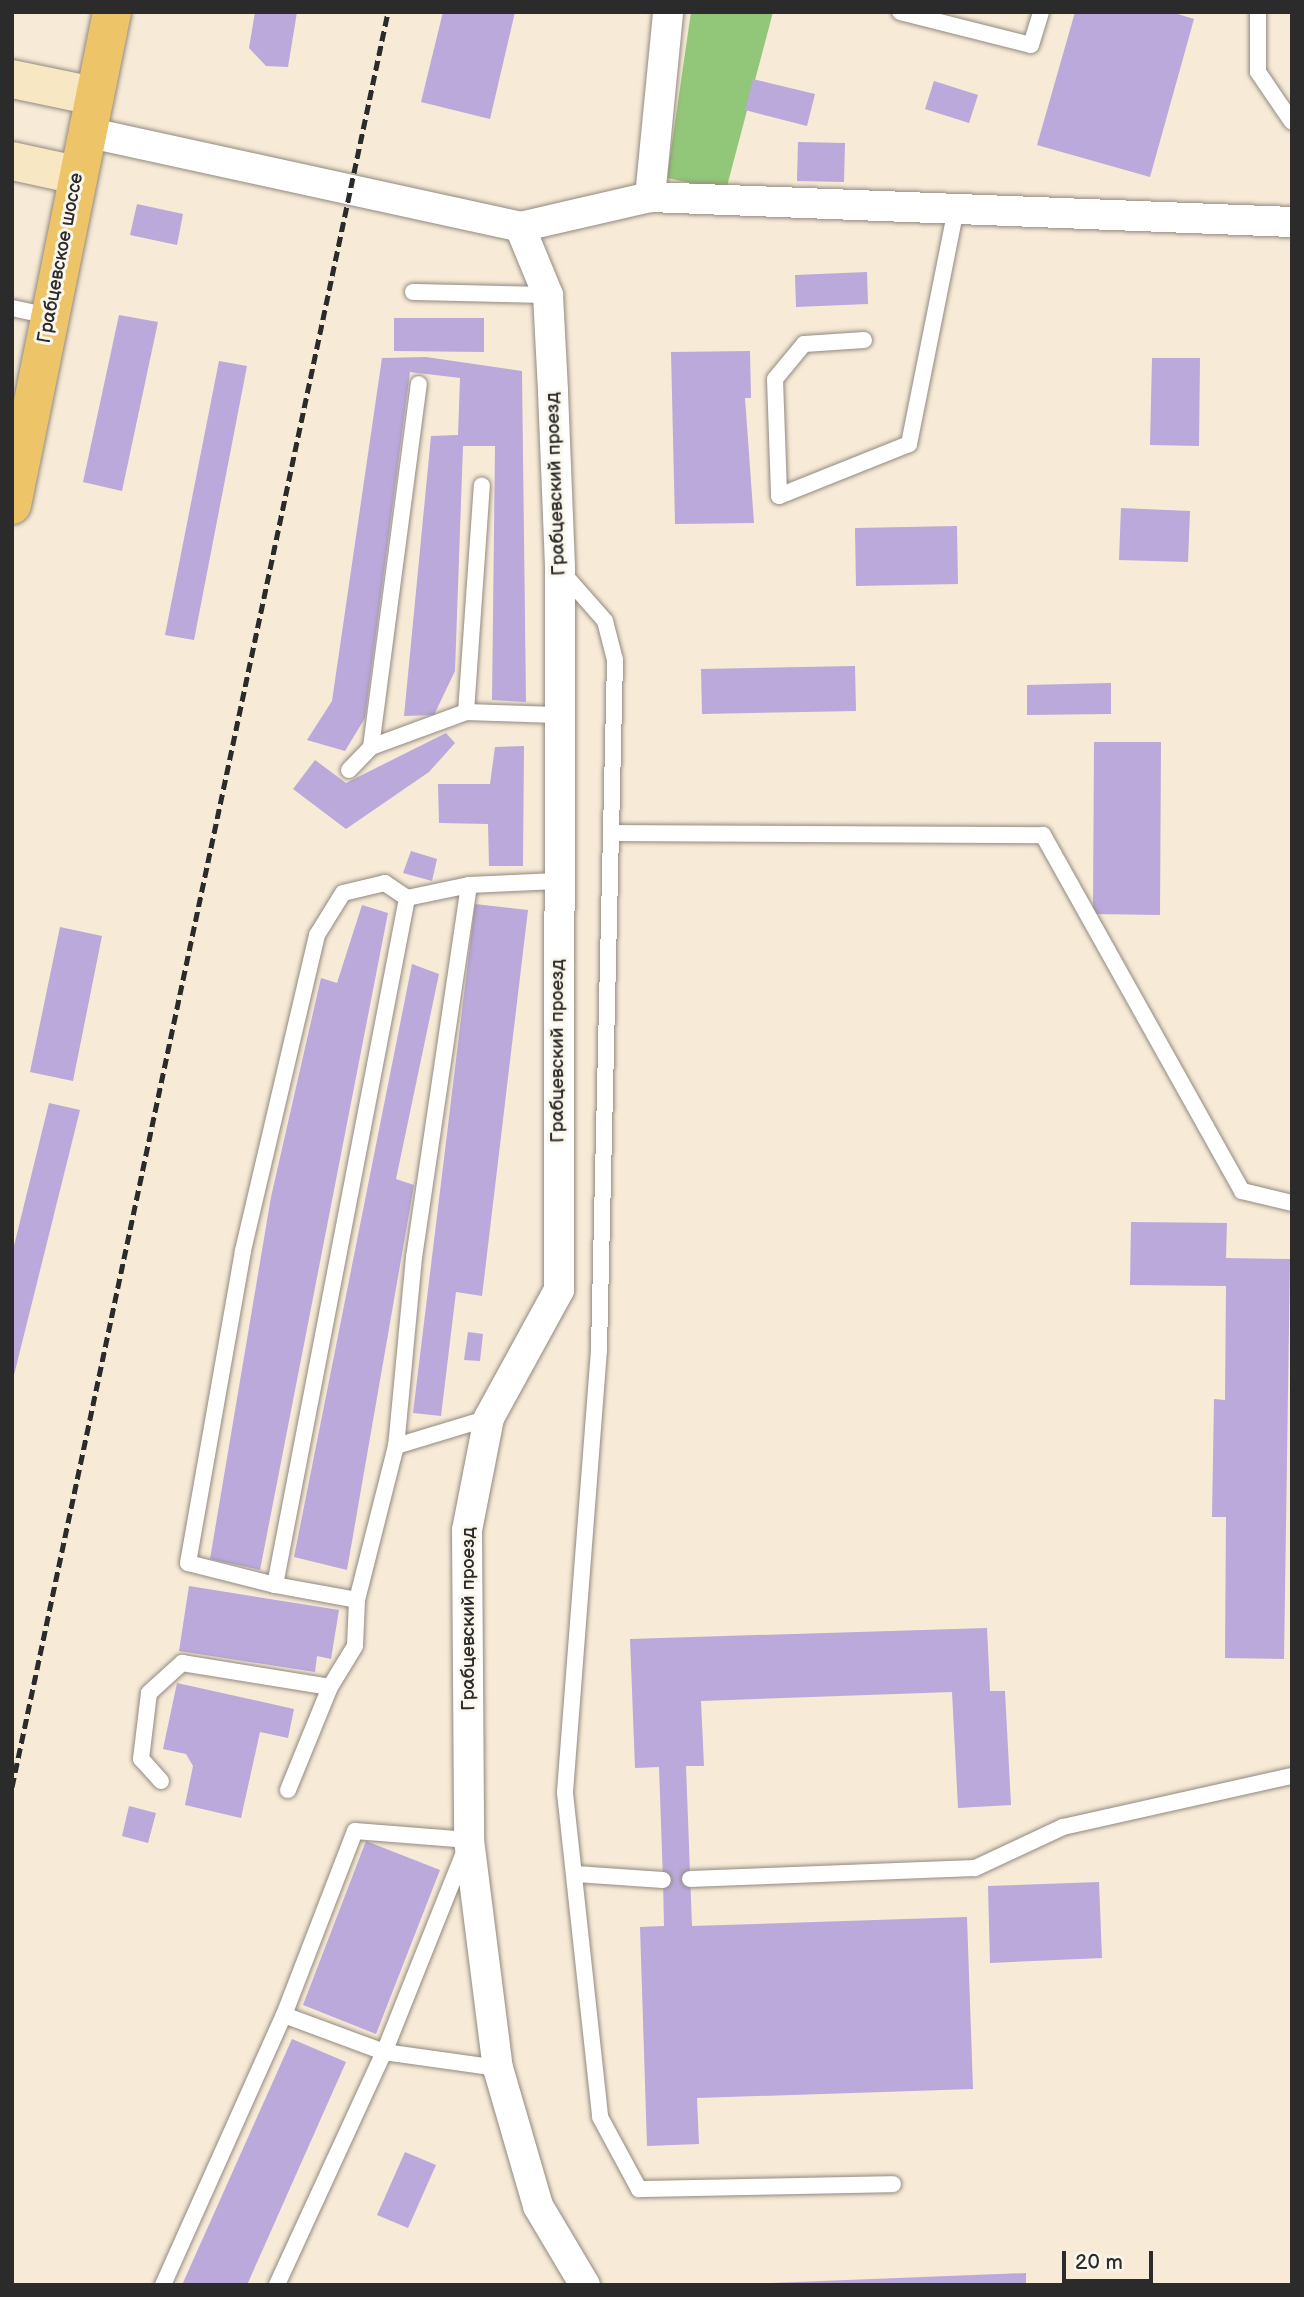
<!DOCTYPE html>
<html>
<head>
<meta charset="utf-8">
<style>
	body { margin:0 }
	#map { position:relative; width:1304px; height:2297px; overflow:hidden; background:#f7ead6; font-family:"Balsamiq Sans",sans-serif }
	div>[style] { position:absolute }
	.green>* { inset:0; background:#92c678 }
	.building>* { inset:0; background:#baa9da }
	.roads { filter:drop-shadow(0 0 2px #918a80) drop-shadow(0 0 2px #918a80) }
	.lane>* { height:16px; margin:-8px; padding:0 8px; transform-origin:8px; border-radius:8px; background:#fff }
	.street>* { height:30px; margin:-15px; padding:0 15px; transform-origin:15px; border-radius:15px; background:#fff }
	.secondary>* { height:38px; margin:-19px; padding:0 19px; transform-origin:19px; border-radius:19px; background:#f8e7c3 }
	.primary>* { height:38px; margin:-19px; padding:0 19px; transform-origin:19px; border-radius:19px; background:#eec469 }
	.rail>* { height:5px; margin-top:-2.5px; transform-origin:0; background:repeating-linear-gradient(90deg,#2b2b2b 0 10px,transparent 0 15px) }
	span { translate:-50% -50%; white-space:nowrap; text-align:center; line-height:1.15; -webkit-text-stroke:6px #fbf7ec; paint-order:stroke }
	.street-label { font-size:19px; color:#2b2b2b }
	.frame { position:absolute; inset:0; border:14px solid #2b2b2b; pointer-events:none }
	.scale { position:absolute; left:1062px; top:2251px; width:91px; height:32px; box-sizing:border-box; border:4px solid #2b2b2b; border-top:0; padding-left:9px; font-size:21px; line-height:24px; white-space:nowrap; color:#2b2b2b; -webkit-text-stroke:5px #fbf7ec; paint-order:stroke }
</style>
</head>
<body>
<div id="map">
	<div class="green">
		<i style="clip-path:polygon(691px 12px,773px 12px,726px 190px,667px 178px)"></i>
	</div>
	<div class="building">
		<i style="clip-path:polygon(255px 12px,297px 12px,288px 67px,266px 66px,249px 48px)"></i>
		<i style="clip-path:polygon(443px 12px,515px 12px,490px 119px,421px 102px)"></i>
		<i style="clip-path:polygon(1075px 12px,1171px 12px,1194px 19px,1150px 177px,1037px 145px)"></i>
		<i style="clip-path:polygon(753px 79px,815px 94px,807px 126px,745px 110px)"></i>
		<i style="clip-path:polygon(934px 81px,978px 95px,969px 123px,925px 109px)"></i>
		<i style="clip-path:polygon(798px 142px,845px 143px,844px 182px,797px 181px)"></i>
		<i style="clip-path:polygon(137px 204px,183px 214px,177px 245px,130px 235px)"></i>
		<i style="clip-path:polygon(867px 272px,868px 304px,796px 307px,795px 275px)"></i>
		<i style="clip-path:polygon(119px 315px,158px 322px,122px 491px,83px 482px)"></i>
		<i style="clip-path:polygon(394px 318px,484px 318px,484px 352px,394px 351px)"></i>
		<i style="clip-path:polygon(750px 351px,751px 398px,745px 398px,754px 523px,675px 524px,671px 352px)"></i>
		<i style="clip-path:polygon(426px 357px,522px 371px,526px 702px,492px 700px,495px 446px,463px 446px,455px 671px,434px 715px,404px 716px,431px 436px,458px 435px,460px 378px,410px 372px,365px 718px,345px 751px,307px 740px,332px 701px,382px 358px)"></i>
		<i style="clip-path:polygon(1152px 358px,1200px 358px,1199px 446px,1150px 445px)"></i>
		<i style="clip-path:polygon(219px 361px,247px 366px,194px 640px,165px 635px)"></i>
		<i style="clip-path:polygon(1121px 508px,1190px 511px,1188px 562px,1119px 560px)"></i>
		<i style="clip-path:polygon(957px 526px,958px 584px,856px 586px,855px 528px)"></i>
		<i style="clip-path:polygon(855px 666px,856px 711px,702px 714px,701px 669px)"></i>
		<i style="clip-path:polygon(1111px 683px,1111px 714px,1027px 715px,1027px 685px)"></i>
		<i style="clip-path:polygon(446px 733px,455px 743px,429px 772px,346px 829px,293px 789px,315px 760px,346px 783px)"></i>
		<i style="clip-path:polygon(1094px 742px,1161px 742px,1160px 915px,1093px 914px)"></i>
		<i style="clip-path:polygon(524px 746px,523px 866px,489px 866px,488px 824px,439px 823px,438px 784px,490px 784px,495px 747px)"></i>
		<i style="clip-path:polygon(411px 851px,437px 859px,432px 881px,403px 873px)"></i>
		<i style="clip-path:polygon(475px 904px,528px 910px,482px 1296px,456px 1292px,441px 1416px,413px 1413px)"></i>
		<i style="clip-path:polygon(362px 905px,388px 913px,260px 1570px,210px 1559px,271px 1197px,321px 978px,337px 983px)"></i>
		<i style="clip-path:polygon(60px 927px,102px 936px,73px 1081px,30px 1072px)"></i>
		<i style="clip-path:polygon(412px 964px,439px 974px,396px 1179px,414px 1185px,347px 1570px,294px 1557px)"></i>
		<i style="clip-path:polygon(49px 1103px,80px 1110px,12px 1383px,12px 1254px)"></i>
		<i style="clip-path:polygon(1131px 1222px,1227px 1223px,1226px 1258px,1290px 1259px,1284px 1659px,1225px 1658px,1226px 1517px,1212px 1517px,1214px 1399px,1225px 1400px,1226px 1286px,1130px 1285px)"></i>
		<i style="clip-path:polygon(468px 1332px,483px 1334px,480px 1361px,464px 1360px)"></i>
		<i style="clip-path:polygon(189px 1586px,339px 1610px,331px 1659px,317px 1656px,315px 1672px,179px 1651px)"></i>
		<i style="clip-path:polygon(987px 1628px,990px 1691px,1005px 1691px,1011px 1805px,958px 1808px,952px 1692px,701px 1701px,704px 1766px,686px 1766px,692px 1926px,967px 1917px,973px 2089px,697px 2098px,699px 2144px,647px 2146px,640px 1927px,664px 1926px,663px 1880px,659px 1767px,635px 1768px,630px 1639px)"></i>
		<i style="clip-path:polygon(177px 1683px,294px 1709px,288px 1738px,260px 1732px,241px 1818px,185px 1805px,193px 1766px,186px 1754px,163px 1749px)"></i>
		<i style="clip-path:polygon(129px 1806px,156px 1813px,148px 1843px,122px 1836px)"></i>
		<i style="clip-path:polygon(366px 1841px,440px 1870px,376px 2034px,303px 2005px)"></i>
		<i style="clip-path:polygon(1099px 1882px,1102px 1958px,990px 1963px,988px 1886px)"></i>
		<i style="clip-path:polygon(292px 2039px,346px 2062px,247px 2285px,182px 2285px)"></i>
		<i style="clip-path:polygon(405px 2152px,436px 2165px,408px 2228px,377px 2215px)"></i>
		<i style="clip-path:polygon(1026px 2273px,1026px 2285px,771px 2285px,771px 2283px)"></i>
	</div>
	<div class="roads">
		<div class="lane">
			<i style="left:900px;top:12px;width:135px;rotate:14.1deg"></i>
			<i style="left:1031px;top:45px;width:34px;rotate:-73deg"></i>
			<i style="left:1258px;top:12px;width:60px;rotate:90deg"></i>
			<i style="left:1258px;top:72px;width:60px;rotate:55.8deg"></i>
			<i style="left:413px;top:292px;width:135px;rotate:1.3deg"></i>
			<i style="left:12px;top:308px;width:38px;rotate:12deg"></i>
			<i style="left:864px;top:340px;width:60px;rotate:176.2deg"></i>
			<i style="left:804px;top:344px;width:45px;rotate:129.6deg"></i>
			<i style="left:775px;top:379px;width:117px;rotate:88deg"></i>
			<i style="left:779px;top:496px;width:140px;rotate:-21.8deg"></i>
			<i style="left:909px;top:444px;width:240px;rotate:-78.7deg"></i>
			<i style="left:562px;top:572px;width:65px;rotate:48.7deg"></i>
			<i style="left:605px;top:621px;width:40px;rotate:75.6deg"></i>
			<i style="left:615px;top:660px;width:690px;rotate:91.33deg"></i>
			<i style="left:599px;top:1350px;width:444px;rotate:94.4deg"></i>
			<i style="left:565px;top:1793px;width:326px;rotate:83.8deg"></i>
			<i style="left:600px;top:2117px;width:82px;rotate:61.6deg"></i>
			<i style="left:639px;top:2189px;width:254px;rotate:-1.1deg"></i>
			<i style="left:466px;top:712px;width:90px;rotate:1.9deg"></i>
			<i style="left:371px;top:747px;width:101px;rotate:-20.2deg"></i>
			<i style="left:466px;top:712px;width:227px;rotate:-86deg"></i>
			<i style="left:349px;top:770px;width:32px;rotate:-46deg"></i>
			<i style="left:371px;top:747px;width:366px;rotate:-82.5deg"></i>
			<i style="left:611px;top:833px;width:432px;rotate:0.3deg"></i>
			<i style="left:1043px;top:835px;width:408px;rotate:60.8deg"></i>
			<i style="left:1242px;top:1191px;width:51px;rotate:13.5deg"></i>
			<i style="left:469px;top:885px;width:88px;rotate:-2.6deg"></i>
			<i style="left:407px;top:898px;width:27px;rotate:-146deg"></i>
			<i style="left:385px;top:883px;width:43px;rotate:166.6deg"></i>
			<i style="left:343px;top:893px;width:49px;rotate:121.8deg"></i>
			<i style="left:317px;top:935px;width:325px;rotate:103.2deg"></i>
			<i style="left:243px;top:1251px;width:317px;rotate:100deg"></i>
			<i style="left:188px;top:1563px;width:90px;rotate:14.2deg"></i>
			<i style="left:275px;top:1585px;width:700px;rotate:-79.12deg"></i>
			<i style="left:407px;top:898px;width:63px;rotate:-11.8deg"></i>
			<i style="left:469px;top:885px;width:376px;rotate:98.4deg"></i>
			<i style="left:414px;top:1257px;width:190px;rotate:95.4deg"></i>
			<i style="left:396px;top:1446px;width:97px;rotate:-16.8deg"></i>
			<i style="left:275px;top:1585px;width:83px;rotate:10.4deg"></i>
			<i style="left:357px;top:1600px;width:159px;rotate:-75.8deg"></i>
			<i style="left:161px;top:1781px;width:30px;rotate:-132deg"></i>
			<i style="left:141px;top:1759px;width:66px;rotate:-83.1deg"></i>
			<i style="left:149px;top:1693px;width:45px;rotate:-42.3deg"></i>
			<i style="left:182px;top:1663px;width:150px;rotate:9.2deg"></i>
			<i style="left:330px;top:1687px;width:48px;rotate:-58.6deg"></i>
			<i style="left:355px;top:1646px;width:46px;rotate:-87.5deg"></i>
			<i style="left:288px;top:1790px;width:111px;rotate:-67.8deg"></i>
			<i style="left:576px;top:1874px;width:87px;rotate:3.9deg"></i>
			<i style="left:690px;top:1879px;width:285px;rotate:-2.2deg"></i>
			<i style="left:975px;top:1868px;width:97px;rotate:-25deg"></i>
			<i style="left:1063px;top:1827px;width:235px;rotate:-12.6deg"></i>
			<i style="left:284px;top:2015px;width:107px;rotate:20.3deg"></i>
			<i style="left:384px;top:2052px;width:115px;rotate:8deg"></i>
			<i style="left:163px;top:2285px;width:296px;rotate:-65.9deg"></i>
			<i style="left:284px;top:2015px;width:197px;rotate:-68.9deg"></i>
			<i style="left:355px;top:1831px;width:114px;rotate:4.5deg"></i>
			<i style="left:469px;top:1840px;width:228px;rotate:111.8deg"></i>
			<i style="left:384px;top:2052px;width:256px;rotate:114.7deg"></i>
		</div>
		<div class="street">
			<i style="left:86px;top:132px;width:444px;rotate:12.3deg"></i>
			<i style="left:520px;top:227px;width:133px;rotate:-13deg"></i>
			<i style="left:650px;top:197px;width:642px;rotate:2.23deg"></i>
			<i style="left:650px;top:197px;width:186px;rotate:-84.4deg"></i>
			<i style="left:520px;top:227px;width:74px;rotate:67.6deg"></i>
			<i style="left:548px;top:295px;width:97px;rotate:87deg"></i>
			<i style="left:553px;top:392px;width:177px;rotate:87.7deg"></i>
			<i style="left:560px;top:569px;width:721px;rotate:90.08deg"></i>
			<i style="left:559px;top:1290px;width:146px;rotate:118.7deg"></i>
			<i style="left:489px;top:1418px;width:114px;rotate:101.1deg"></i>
			<i style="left:467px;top:1530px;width:310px;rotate:89.6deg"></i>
			<i style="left:469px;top:1840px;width:230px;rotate:82.8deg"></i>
			<i style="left:498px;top:2068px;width:144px;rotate:73.8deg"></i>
			<i style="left:538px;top:2206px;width:92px;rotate:59.3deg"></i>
		</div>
		<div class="secondary">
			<i style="left:12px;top:79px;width:84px;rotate:11.7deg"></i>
			<i style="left:12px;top:161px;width:66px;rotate:12.2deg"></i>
		</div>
		<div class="primary">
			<i style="left:12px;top:505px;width:503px;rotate:-78.53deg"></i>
		</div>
	</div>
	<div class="rail">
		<i style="left:12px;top:1787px;width:1814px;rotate:-78.04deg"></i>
	</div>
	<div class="street-label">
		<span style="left:61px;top:258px;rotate:-79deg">Грабцевское шоссе</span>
		<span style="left:556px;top:484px;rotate:-92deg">Грабцевский проезд</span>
		<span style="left:558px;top:1051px;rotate:-90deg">Грабцевский проезд</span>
		<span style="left:469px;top:1619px;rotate:-90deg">Грабцевский проезд</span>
	</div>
	<div class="frame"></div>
	<div class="scale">20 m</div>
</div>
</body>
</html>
